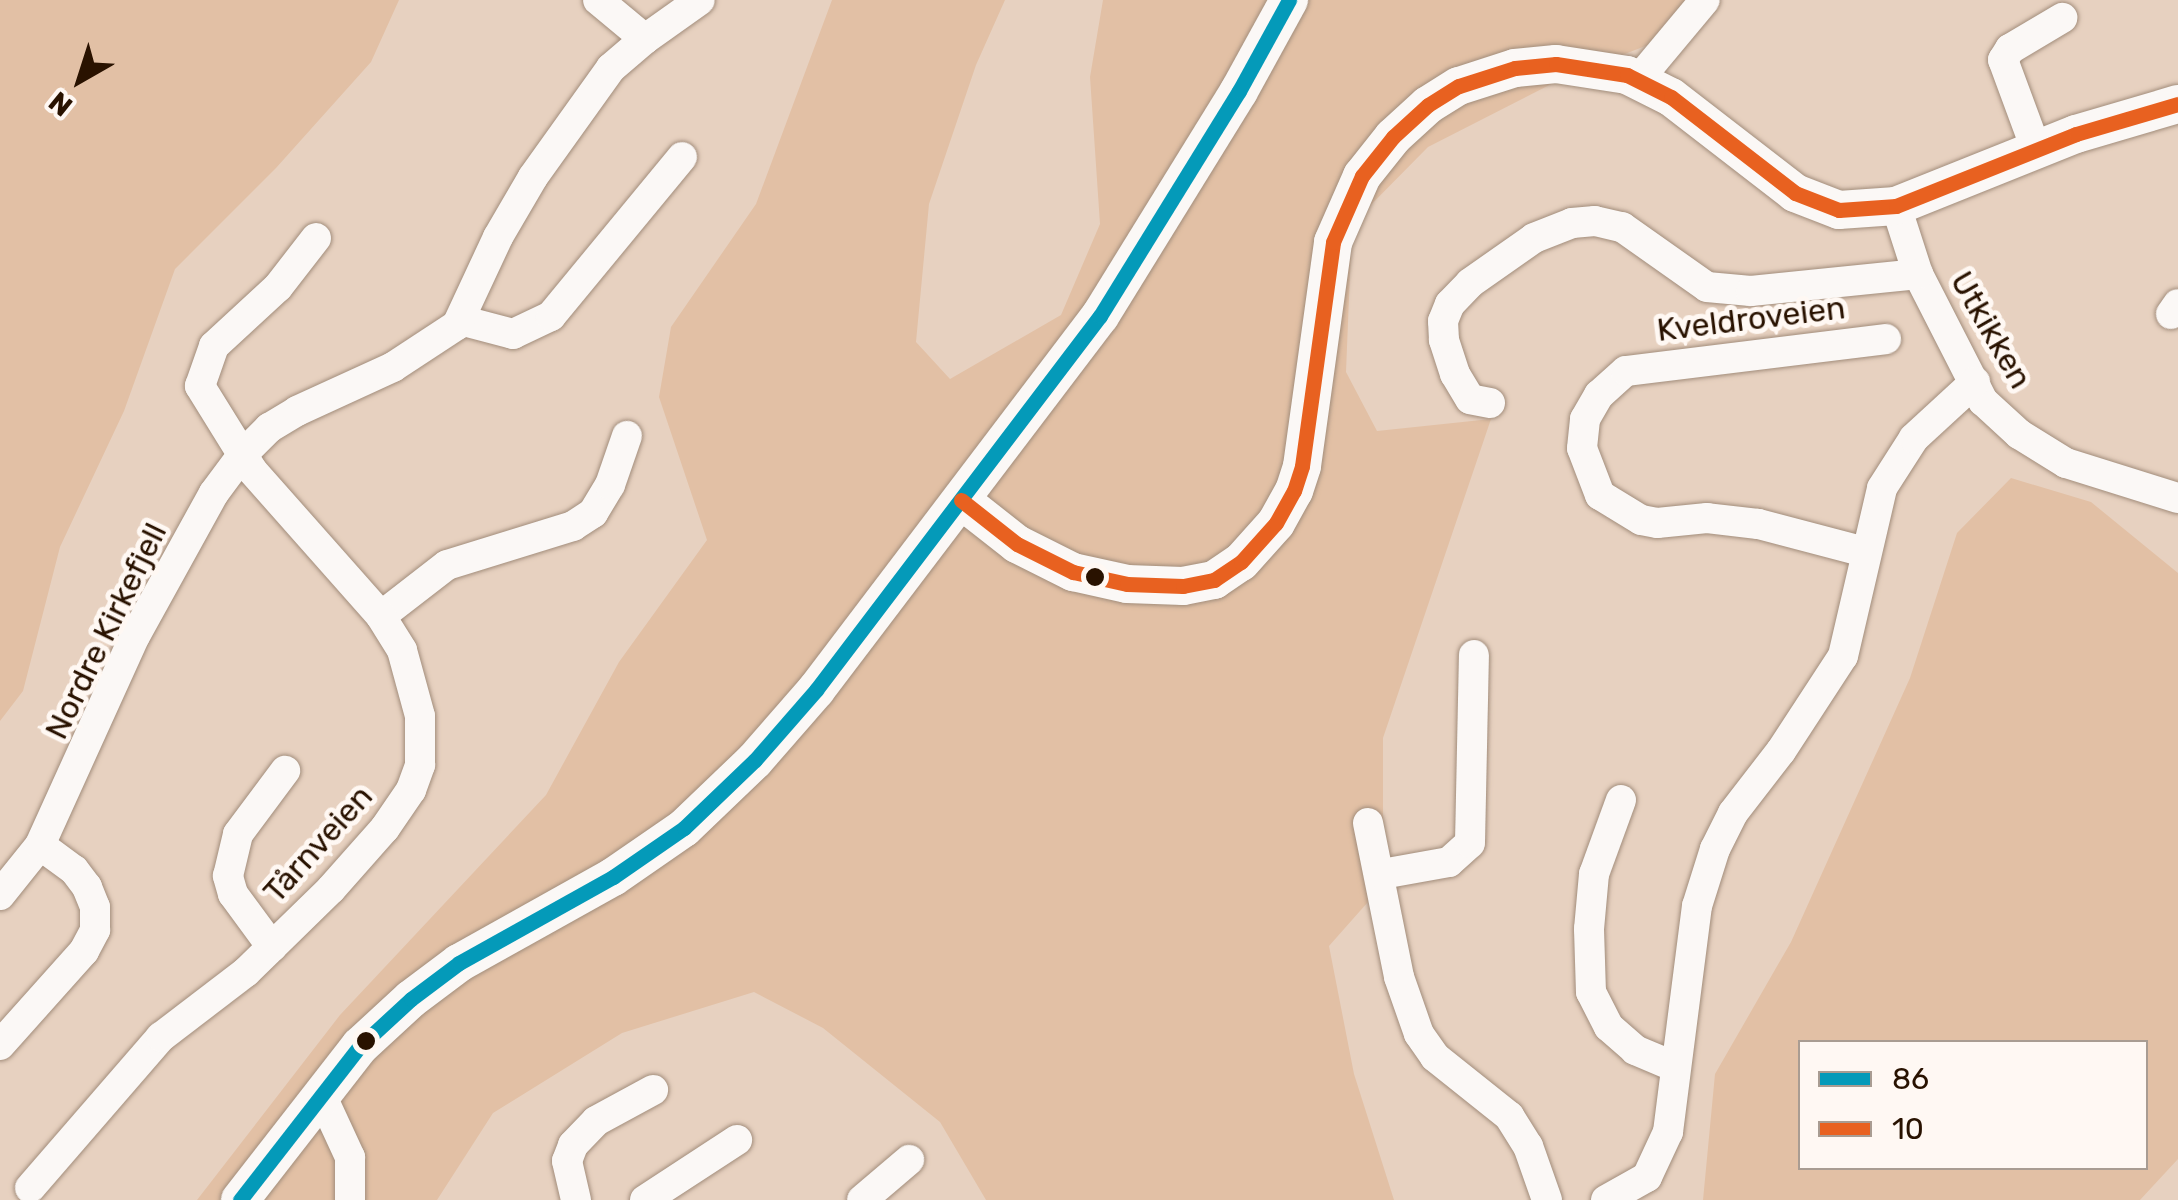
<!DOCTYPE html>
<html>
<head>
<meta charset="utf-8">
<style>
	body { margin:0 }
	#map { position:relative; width:2178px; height:1200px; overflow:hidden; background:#e7d1c0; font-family:Rubik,sans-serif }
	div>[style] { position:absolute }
	.green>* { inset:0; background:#e2c0a5 }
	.roads { filter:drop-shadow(0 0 2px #a28d7b) drop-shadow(0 0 2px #a28d7b) }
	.minor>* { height:30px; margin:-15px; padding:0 15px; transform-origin:15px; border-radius:15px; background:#fbf8f6 }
	.tertiary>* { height:38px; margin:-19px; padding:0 19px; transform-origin:19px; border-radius:19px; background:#fbf8f6 }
	.bus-1>* { height:15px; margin:-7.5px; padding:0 7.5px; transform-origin:7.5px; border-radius:7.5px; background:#049ab9 }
	.bus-2>* { height:15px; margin:-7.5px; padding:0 7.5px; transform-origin:7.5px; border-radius:7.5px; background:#e86120 }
	.dots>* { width:28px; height:28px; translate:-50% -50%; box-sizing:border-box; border:5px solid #fff8f3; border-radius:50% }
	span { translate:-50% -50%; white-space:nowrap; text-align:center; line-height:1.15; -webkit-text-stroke:10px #fff8f3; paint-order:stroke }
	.street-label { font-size:32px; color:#291200 }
	.legend { position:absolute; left:1798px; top:1040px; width:350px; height:130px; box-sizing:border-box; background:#fff8f3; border:2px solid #a99c92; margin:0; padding:12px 18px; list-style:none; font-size:30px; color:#291200 }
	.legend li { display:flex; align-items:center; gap:20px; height:50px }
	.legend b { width:50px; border:2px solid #a99c92 }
	.north { position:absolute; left:30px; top:30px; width:100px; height:100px; -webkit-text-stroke:8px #fff8f3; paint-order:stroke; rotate:219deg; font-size:28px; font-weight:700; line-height:40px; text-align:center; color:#291200 }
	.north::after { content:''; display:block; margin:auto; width:35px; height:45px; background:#291200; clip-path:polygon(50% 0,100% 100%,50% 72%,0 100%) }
</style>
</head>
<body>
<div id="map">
	<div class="green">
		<i style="clip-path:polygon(0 0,399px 0,371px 62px,276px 168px,175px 269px,124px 411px,60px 547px,23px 691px,0 721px)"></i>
		<i style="clip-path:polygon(832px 0,1005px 0,976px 65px,929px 204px,916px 342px,950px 379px,1061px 315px,1100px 224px,1090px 77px,1103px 0,1688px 0,1671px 36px,1563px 78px,1428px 147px,1352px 224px,1346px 372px,1377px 431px,1491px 419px,1383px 738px,1383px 885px,1329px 946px,1354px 1074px,1394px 1200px,986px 1200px,940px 1122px,823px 1028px,754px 992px,622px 1033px,493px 1113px,437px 1200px,197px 1200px,340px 1015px,546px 795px,619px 662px,707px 540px,659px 397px,671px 327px,756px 204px)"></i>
		<i style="clip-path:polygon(evenodd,2011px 478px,2091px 502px,2178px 573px,2178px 1159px,2140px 1200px,1703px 1200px,1715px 1074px,1791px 942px,1910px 678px,1957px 533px,2011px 478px,1800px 1042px,2146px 1042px,2146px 1168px,1800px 1168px,1800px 1042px)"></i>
	</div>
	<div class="roads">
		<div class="minor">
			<i style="left:645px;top:39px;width:67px;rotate:-35.3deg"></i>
			<i style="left:1638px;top:80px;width:104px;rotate:-50.1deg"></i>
			<i style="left:2036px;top:149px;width:95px;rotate:-110.3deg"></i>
			<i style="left:2003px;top:60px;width:13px;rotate:-58deg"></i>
			<i style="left:2010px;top:49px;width:61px;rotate:-30.8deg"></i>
			<i style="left:1896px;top:206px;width:71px;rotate:72.1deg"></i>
			<i style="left:1918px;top:274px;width:143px;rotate:62.9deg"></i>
			<i style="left:1983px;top:401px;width:49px;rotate:42.5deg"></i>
			<i style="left:2019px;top:434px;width:55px;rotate:31.7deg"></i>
			<i style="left:2066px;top:463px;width:117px;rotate:17.4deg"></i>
			<i style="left:2171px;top:314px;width:12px;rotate:-55deg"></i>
			<i style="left:460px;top:320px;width:55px;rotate:14.8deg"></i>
			<i style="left:513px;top:334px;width:42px;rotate:-25.3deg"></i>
			<i style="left:551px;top:316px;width:206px;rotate:-50.5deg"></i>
			<i style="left:1490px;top:403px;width:20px;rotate:-169deg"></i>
			<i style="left:1470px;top:399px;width:29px;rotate:-121deg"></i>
			<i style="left:1455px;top:374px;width:36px;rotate:-108deg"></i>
			<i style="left:1444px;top:340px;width:19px;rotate:-93deg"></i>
			<i style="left:1443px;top:321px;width:18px;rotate:-68deg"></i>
			<i style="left:1450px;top:304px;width:29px;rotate:-46deg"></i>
			<i style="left:1470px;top:283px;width:78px;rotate:-35.1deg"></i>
			<i style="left:1534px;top:238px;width:41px;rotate:-21.5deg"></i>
			<i style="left:1572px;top:223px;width:23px;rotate:-5deg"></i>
			<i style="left:1595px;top:221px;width:28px;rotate:13deg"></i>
			<i style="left:1622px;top:227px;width:104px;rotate:35.2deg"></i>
			<i style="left:1707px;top:287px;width:44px;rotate:5.2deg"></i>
			<i style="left:1751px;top:291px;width:168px;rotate:-5.8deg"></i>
			<i style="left:1865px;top:552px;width:111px;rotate:-165.3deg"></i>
			<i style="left:1758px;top:524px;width:51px;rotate:-173.3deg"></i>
			<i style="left:1707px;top:518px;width:50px;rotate:174.3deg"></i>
			<i style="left:1657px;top:523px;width:16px;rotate:-169deg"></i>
			<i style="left:1641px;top:520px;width:48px;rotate:-148.6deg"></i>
			<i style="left:1600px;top:495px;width:50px;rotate:-111deg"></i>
			<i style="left:1582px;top:448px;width:29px;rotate:-84deg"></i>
			<i style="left:1585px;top:419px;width:28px;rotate:-60deg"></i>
			<i style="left:1599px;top:395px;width:36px;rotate:-42deg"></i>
			<i style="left:1626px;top:371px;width:262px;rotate:-7deg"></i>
			<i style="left:381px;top:616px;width:83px;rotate:-37.7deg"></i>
			<i style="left:447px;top:565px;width:132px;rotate:-17.2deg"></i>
			<i style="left:573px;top:526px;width:24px;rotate:-33deg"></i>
			<i style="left:593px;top:513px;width:33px;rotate:-59deg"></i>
			<i style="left:610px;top:485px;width:52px;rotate:-70.9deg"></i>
			<i style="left:1621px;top:800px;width:79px;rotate:110deg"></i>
			<i style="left:1594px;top:874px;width:55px;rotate:95.2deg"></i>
			<i style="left:1589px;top:929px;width:63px;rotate:88.2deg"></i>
			<i style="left:1591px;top:992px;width:39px;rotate:63deg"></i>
			<i style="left:1609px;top:1027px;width:35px;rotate:41deg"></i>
			<i style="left:1635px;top:1050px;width:41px;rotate:22.8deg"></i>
			<i style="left:1368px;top:823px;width:157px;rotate:78.6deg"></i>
			<i style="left:1399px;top:977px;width:60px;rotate:70.7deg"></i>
			<i style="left:1419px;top:1034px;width:28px;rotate:55deg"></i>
			<i style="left:1435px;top:1057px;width:95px;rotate:38.6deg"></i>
			<i style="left:1509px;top:1116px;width:36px;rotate:58deg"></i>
			<i style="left:1528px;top:1146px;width:57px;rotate:70.6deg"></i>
			<i style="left:1382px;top:874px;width:68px;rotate:-10.2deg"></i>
			<i style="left:1449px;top:862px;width:28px;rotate:-42deg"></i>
			<i style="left:1470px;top:843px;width:188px;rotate:-88.8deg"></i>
			<i style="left:0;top:895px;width:64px;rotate:-51.3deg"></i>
			<i style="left:40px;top:845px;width:230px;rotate:-65.6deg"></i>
			<i style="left:135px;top:636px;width:163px;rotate:-61.1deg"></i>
			<i style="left:214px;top:493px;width:49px;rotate:-53.4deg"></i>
			<i style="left:243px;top:454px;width:37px;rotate:-45deg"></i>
			<i style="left:269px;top:428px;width:33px;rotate:-31deg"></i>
			<i style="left:297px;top:411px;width:106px;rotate:-24.6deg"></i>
			<i style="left:393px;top:367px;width:77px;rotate:-33.3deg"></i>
			<i style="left:457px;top:325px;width:97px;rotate:-65deg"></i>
			<i style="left:498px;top:237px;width:69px;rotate:-59.7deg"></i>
			<i style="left:533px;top:177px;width:134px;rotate:-54.4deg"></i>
			<i style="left:611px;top:68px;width:45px;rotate:-40.5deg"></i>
			<i style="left:645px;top:39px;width:61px;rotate:-140.3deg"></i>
			<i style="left:272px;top:947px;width:66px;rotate:-126.3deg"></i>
			<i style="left:233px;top:894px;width:19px;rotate:-106deg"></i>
			<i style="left:228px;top:876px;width:43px;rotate:-76.6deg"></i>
			<i style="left:238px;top:834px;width:79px;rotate:-53.3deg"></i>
			<i style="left:0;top:1045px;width:126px;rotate:-48.2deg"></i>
			<i style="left:84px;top:951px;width:24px;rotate:-62deg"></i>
			<i style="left:95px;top:930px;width:23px;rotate:-90deg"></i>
			<i style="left:95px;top:907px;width:22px;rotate:-112deg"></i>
			<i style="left:87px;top:887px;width:21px;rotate:-127deg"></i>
			<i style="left:74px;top:870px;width:42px;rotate:-143.7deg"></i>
			<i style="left:318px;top:1099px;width:8px;rotate:30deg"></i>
			<i style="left:325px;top:1103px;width:60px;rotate:65.2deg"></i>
			<i style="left:350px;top:1157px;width:43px;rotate:90deg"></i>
			<i style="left:30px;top:1188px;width:200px;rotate:-49.1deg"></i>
			<i style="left:161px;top:1037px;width:107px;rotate:-37.4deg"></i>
			<i style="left:246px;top:972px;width:119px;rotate:-44.3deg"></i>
			<i style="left:331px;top:889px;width:81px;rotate:-48.5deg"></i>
			<i style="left:385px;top:828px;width:46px;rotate:-55.6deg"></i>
			<i style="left:411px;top:790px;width:27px;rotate:-70deg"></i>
			<i style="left:420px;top:765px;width:49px;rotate:-90deg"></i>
			<i style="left:420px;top:716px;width:68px;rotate:-105.3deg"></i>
			<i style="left:402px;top:650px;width:40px;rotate:-122deg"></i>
			<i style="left:381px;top:616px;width:195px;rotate:-131.5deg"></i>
			<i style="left:252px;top:470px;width:99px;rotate:-121.8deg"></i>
			<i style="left:200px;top:386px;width:42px;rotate:-70.7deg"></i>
			<i style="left:214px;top:346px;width:87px;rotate:-42.7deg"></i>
			<i style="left:278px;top:287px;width:62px;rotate:-52.2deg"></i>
			<i style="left:576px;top:1200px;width:40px;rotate:-103deg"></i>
			<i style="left:567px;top:1161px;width:17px;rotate:-69deg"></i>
			<i style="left:573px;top:1145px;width:33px;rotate:-46deg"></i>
			<i style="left:596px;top:1121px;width:65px;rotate:-28.5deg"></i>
			<i style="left:645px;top:1200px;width:110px;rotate:-33.1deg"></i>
			<i style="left:862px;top:1200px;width:62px;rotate:-40.4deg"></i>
			<i style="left:1606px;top:1200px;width:47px;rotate:-29.3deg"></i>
			<i style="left:1647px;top:1177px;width:50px;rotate:-65deg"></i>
			<i style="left:1668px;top:1132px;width:228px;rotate:-82.7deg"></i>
			<i style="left:1697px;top:906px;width:60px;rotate:-72.5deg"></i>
			<i style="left:1715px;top:849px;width:40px;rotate:-63.4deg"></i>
			<i style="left:1733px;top:813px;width:78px;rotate:-52.3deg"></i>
			<i style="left:1781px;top:751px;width:113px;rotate:-56.9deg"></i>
			<i style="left:1843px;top:656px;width:172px;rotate:-76.9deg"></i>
			<i style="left:1882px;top:488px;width:59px;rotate:-57.4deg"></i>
			<i style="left:1914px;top:438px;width:83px;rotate:-42.6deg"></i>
		</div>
		<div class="tertiary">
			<i style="left:961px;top:500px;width:71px;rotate:38.2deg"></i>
			<i style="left:1017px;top:544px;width:63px;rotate:26.6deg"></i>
			<i style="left:1073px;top:572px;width:55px;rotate:12.5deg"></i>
			<i style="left:1127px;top:584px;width:56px;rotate:2deg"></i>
			<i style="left:1183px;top:586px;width:32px;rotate:-11deg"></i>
			<i style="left:1214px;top:580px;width:32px;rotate:-34deg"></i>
			<i style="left:1241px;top:562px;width:52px;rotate:-48.1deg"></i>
			<i style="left:1276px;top:523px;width:37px;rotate:-61deg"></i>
			<i style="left:1294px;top:491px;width:26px;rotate:-72deg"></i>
			<i style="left:1302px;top:466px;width:226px;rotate:-82.1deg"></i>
			<i style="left:1333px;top:242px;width:72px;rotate:-66.3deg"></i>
			<i style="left:1362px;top:176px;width:50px;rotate:-51.5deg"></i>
			<i style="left:1393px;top:137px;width:47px;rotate:-42.4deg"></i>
			<i style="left:1428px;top:105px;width:36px;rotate:-32deg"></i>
			<i style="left:1459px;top:86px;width:59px;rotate:-17.8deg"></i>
			<i style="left:1515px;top:68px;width:41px;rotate:-5.6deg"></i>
			<i style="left:1556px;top:64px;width:72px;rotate:8.8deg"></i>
			<i style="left:1627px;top:75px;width:49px;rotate:26.6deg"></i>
			<i style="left:1671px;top:97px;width:157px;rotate:37.7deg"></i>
			<i style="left:1795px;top:193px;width:47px;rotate:21.1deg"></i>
			<i style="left:1839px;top:210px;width:57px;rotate:-4deg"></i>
			<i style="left:1896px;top:206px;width:194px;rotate:-21.8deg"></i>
			<i style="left:2076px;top:134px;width:106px;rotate:-16.4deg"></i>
			<i style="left:240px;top:1200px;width:195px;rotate:-52.1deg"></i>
			<i style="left:360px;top:1046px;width:69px;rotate:-42.7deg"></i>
			<i style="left:411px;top:999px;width:60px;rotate:-36.9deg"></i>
			<i style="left:459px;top:963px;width:176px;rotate:-29.2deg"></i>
			<i style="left:613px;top:877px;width:86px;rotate:-34.6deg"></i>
			<i style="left:684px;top:828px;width:98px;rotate:-43.8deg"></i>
			<i style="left:755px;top:760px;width:93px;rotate:-48.9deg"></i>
			<i style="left:816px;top:690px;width:470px;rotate:-52.8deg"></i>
			<i style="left:1100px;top:316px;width:264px;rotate:-58.3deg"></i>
			<i style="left:1239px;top:91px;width:104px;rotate:-61.2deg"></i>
		</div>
	</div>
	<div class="bus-1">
		<i style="left:240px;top:1200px;width:195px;rotate:-52.1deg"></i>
		<i style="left:360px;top:1046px;width:69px;rotate:-42.7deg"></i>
		<i style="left:411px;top:999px;width:60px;rotate:-36.9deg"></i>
		<i style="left:459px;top:963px;width:176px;rotate:-29.2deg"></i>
		<i style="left:613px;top:877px;width:86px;rotate:-34.6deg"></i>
		<i style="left:684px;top:828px;width:98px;rotate:-43.8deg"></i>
		<i style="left:755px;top:760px;width:93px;rotate:-48.9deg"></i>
		<i style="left:816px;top:690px;width:470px;rotate:-52.8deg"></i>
		<i style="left:1100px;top:316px;width:264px;rotate:-58.3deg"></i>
		<i style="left:1239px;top:91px;width:104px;rotate:-61.2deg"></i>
	</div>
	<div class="bus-2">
		<i style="left:961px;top:500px;width:71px;rotate:38.2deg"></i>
		<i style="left:1017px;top:544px;width:63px;rotate:26.6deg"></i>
		<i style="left:1073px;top:572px;width:55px;rotate:12.5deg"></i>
		<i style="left:1127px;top:584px;width:56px;rotate:2deg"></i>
		<i style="left:1183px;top:586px;width:32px;rotate:-11deg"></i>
		<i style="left:1214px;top:580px;width:32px;rotate:-34deg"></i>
		<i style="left:1241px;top:562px;width:52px;rotate:-48.1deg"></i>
		<i style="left:1276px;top:523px;width:37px;rotate:-61deg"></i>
		<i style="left:1294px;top:491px;width:26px;rotate:-72deg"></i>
		<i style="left:1302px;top:466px;width:226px;rotate:-82.1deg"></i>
		<i style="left:1333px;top:242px;width:72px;rotate:-66.3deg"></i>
		<i style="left:1362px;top:176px;width:50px;rotate:-51.5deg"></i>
		<i style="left:1393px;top:137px;width:47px;rotate:-42.4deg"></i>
		<i style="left:1428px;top:105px;width:36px;rotate:-32deg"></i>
		<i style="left:1459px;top:86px;width:59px;rotate:-17.8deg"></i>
		<i style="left:1515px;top:68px;width:41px;rotate:-5.6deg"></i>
		<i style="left:1556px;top:64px;width:72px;rotate:8.8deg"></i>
		<i style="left:1627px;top:75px;width:49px;rotate:26.6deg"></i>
		<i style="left:1671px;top:97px;width:157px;rotate:37.7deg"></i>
		<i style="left:1795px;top:193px;width:47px;rotate:21.1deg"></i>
		<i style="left:1839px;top:210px;width:57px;rotate:-4deg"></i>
		<i style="left:1896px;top:206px;width:194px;rotate:-21.8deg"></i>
		<i style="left:2076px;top:134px;width:106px;rotate:-16.4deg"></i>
	</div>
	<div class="dots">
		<i style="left:1095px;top:577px;background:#291200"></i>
		<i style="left:366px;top:1041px;background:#291200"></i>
	</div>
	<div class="street-label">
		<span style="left:1751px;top:319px;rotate:-7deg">Kveldroveien</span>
		<span style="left:1991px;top:330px;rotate:60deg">Utkikken</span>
		<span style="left:106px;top:631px;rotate:-64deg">Nordre Kirkefjell</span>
		<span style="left:318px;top:844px;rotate:-48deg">Tårnveien</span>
	</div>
	<ul class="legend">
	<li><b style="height:12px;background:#049ab9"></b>86</li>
	<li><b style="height:12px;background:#e86120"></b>10</li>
	</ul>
	<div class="north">N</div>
</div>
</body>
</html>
